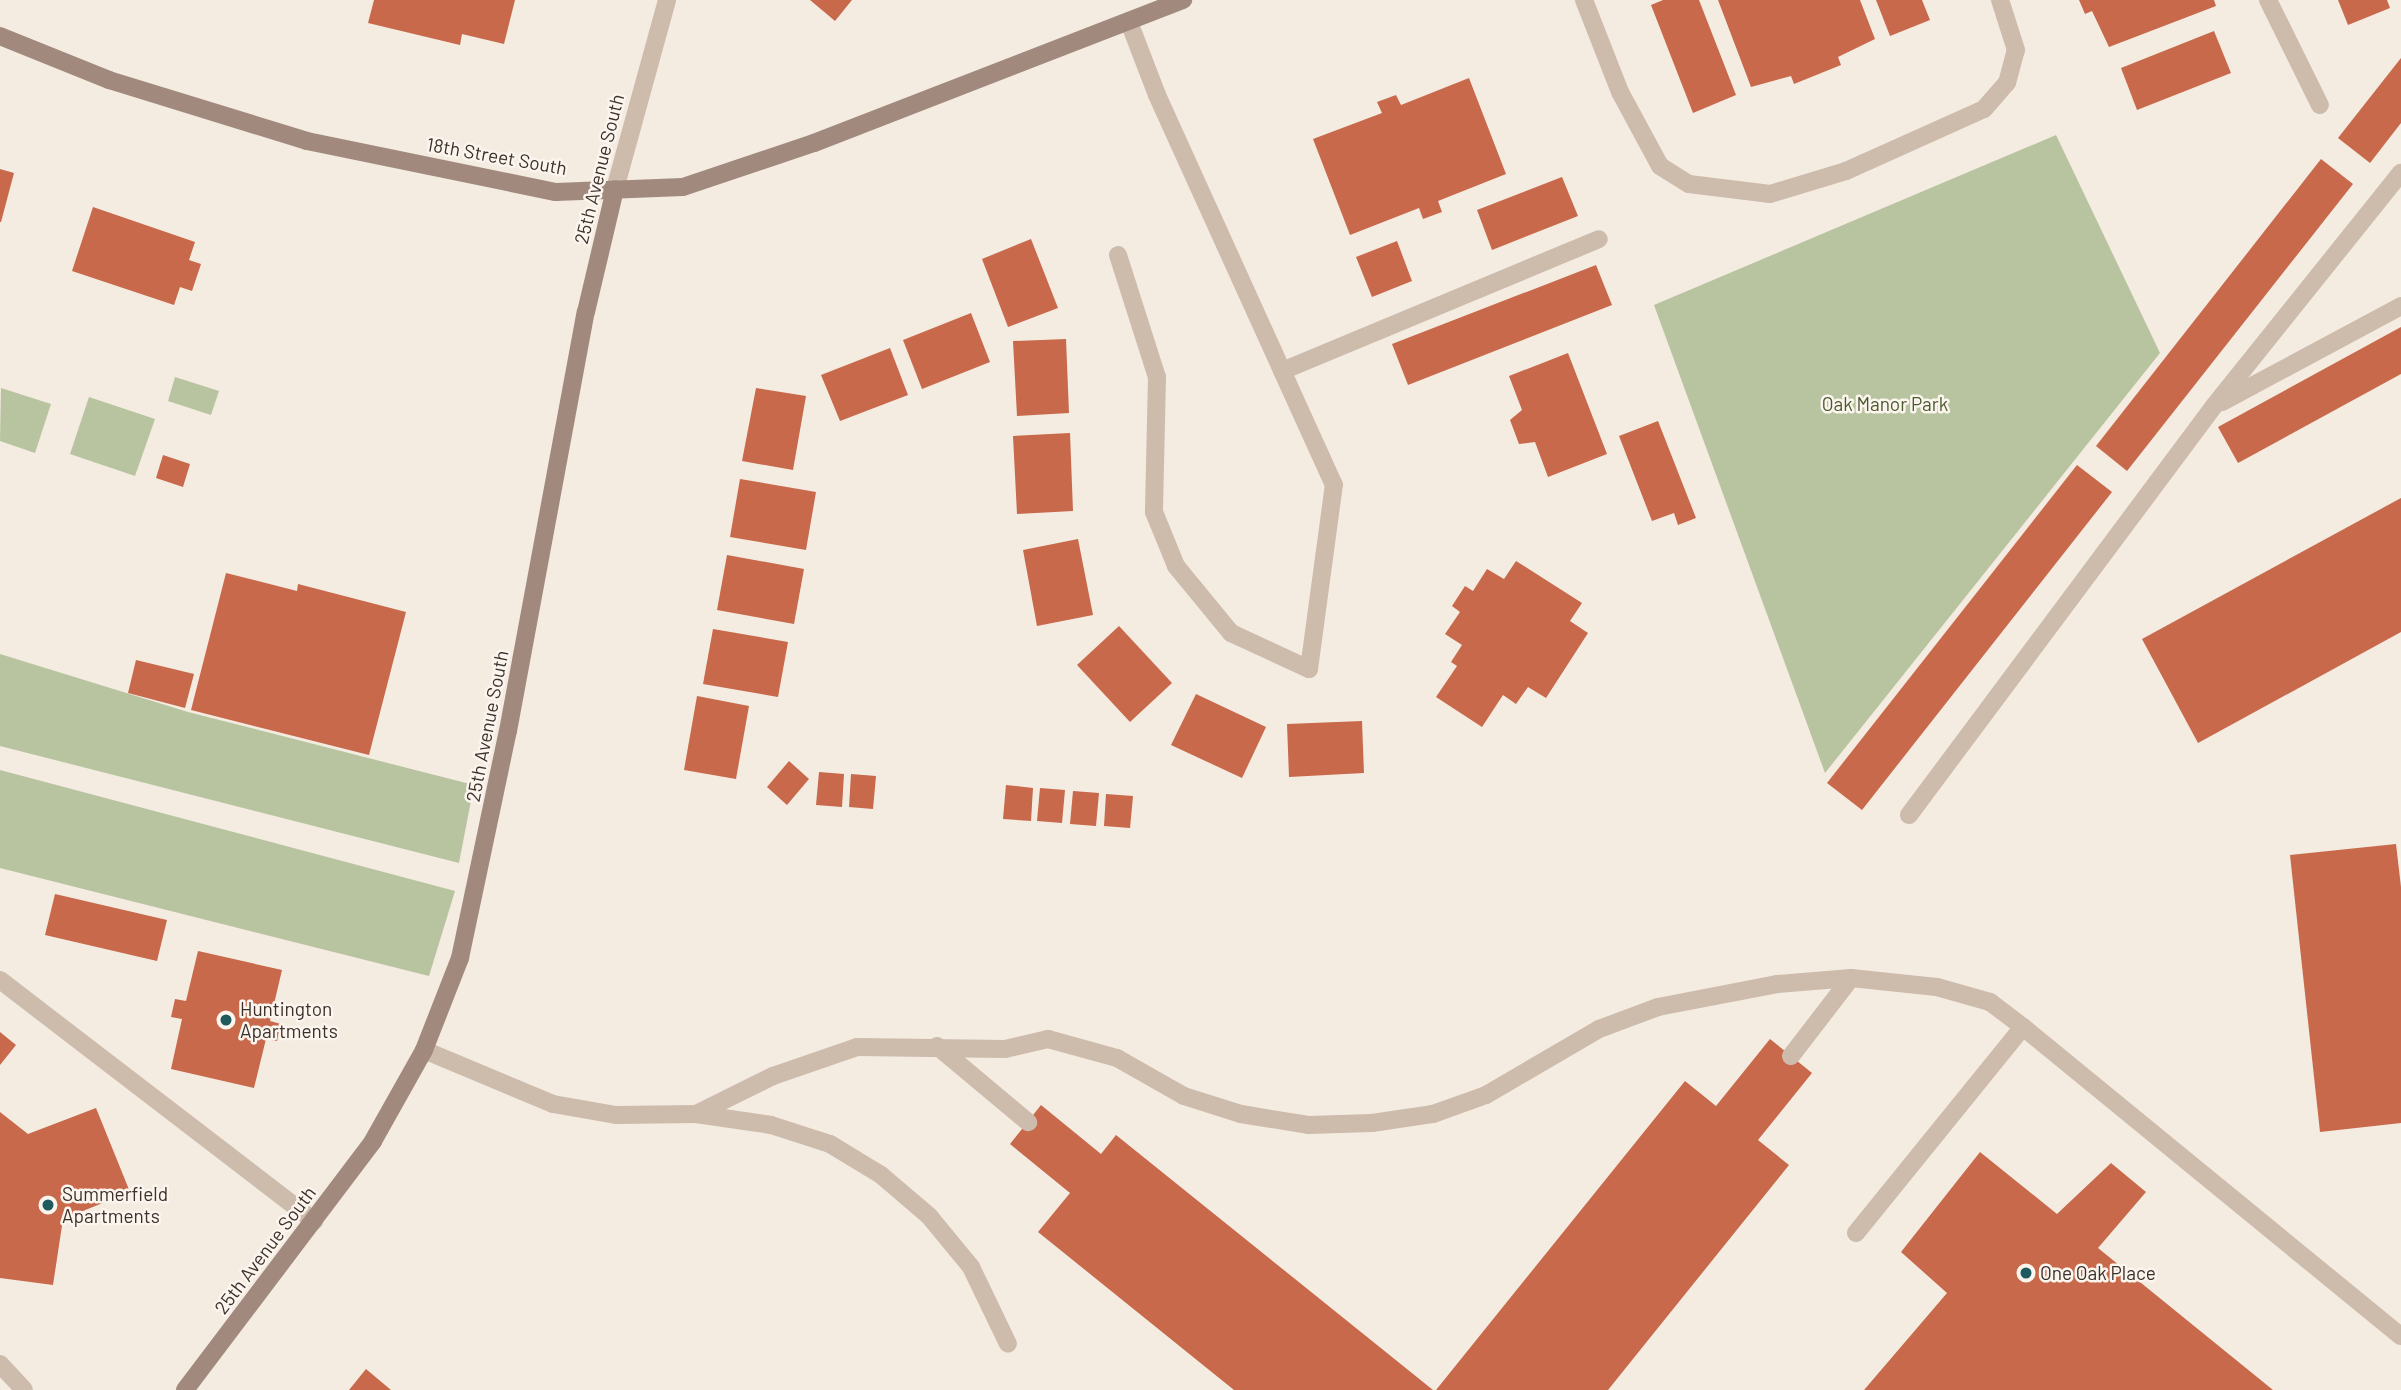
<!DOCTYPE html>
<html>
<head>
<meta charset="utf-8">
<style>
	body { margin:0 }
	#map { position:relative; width:2401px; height:1390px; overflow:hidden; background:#f4ebe1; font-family:Barlow,sans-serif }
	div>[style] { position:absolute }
	.green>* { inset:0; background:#b8c4a0 }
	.building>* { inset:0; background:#c8694b }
	.lane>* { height:18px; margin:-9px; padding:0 9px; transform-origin:9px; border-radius:9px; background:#cdbbac }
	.street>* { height:18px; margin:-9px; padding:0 9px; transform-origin:9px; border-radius:9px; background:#cdbbac }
	.secondary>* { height:18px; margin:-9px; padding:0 9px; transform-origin:9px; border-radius:9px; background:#a18a7d }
	.dots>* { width:19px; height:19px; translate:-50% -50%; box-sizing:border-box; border:4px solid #fbf5ee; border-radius:50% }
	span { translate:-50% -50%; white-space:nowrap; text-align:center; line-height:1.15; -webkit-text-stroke:5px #fbf5ee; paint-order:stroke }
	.street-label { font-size:19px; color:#3b302b }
	.park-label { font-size:19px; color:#4a5a2e }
	.poi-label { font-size:19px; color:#3b302b }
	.left { translate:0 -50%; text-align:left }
</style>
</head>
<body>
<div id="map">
	<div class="green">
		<i style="clip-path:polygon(2056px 135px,2160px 353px,1825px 773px,1654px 305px)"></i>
		<i style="clip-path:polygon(175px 377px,219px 391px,211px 415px,168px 401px)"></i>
		<i style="clip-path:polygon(1px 388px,51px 404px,35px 453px,0 441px)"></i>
		<i style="clip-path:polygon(89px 397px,155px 419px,135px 476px,70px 454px)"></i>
		<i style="clip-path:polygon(0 654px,188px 712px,474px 785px,459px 863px,0 746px)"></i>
		<i style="clip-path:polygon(0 770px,455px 891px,429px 976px,0 868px)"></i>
	</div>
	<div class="building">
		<i style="clip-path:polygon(374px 0,515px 0,504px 44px,462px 34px,460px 45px,368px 23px)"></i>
		<i style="clip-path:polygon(810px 0,852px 0,835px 21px)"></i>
		<i style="clip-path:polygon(1663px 0,1699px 0,1736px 95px,1693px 113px,1651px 5px)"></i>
		<i style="clip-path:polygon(1718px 0,1860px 0,1875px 39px,1838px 57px,1841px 65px,1794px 84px,1791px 76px,1751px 87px)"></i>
		<i style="clip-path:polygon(1876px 0,1922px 0,1930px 20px,1890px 36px)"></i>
		<i style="clip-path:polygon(2079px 0,2214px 0,2216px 6px,2109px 47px,2092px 11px,2085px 14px)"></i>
		<i style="clip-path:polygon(2338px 0,2387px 0,2390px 8px,2348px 25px)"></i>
		<i style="clip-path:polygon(2214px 31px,2231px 73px,2137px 110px,2121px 68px)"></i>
		<i style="clip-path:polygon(2401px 58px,2401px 123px,2370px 163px,2338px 138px)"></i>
		<i style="clip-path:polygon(1469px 78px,1506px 174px,1438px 201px,1442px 212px,1423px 219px,1419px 208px,1350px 235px,1313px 139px,1382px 113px,1377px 102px,1396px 95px,1401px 105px)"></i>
		<i style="clip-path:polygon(2321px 159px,2353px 184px,2127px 471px,2096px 446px)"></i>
		<i style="clip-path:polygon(0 169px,14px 173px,1px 222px,0 222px)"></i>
		<i style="clip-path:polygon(1562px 177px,1578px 216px,1492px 250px,1477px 210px)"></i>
		<i style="clip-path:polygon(93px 207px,195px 242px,189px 260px,201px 264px,192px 291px,180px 287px,174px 305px,72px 271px)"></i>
		<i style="clip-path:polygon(1031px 239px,1058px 308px,1008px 327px,982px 259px)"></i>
		<i style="clip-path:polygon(1397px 241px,1412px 281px,1372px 297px,1356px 257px)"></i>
		<i style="clip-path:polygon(1596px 265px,1612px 305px,1408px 385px,1392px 344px)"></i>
		<i style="clip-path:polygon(971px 313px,990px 362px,922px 389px,903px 340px)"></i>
		<i style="clip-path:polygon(2401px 327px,2401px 374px,2238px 463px,2218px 427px)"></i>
		<i style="clip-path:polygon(1066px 339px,1069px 413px,1017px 416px,1013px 341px)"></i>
		<i style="clip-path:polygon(890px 348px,908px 395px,840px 421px,821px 375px)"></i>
		<i style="clip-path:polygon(1568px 353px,1607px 454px,1548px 477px,1535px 442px,1519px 444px,1510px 420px,1522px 410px,1509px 376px)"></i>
		<i style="clip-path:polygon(756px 388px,806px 396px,793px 470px,742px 461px)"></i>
		<i style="clip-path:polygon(1658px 421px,1696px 518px,1678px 525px,1674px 513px,1652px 521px,1619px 436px)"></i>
		<i style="clip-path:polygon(1070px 433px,1073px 511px,1017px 514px,1013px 436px)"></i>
		<i style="clip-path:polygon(163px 455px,190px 464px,183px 487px,156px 478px)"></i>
		<i style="clip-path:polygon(2077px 465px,2112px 492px,1862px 810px,1827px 783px)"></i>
		<i style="clip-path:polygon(740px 479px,816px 492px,806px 550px,730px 537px)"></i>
		<i style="clip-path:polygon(2401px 498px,2401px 632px,2198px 743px,2142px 639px)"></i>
		<i style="clip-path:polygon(1078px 539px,1093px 615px,1037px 626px,1023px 550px)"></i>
		<i style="clip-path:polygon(727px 555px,804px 569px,794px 624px,717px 610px)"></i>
		<i style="clip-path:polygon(1516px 561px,1582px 603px,1570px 621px,1588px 633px,1546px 698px,1528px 687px,1516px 704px,1503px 695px,1482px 727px,1436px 697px,1457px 666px,1451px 662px,1462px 645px,1445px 634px,1460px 612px,1452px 606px,1465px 586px,1473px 591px,1487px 569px,1504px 579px)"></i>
		<i style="clip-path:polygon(226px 573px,297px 591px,298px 584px,406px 612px,369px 755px,191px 710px)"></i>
		<i style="clip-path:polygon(1119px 626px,1172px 683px,1130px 722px,1077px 665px)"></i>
		<i style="clip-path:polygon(713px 629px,788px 642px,778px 697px,703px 684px)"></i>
		<i style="clip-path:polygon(136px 660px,194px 674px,185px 708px,128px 693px)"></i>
		<i style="clip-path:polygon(1196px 694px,1266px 727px,1242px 778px,1171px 745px)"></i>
		<i style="clip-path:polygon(697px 696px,749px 706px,736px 779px,684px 770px)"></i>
		<i style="clip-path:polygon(1362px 721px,1364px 773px,1289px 777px,1287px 724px)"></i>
		<i style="clip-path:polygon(789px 761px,809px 779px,787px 805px,767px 787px)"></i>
		<i style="clip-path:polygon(819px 772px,844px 774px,842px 807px,816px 805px)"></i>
		<i style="clip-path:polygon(851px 774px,876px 776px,873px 809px,849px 807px)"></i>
		<i style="clip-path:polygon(1006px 785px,1033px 788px,1031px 821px,1003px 819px)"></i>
		<i style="clip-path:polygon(1040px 788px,1065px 790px,1062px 823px,1037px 821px)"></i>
		<i style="clip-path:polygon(1073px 791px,1099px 793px,1096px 826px,1070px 824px)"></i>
		<i style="clip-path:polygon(1106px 794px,1133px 796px,1130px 828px,1104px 826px)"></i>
		<i style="clip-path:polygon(2396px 844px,2401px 887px,2401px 1123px,2320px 1132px,2290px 855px)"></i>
		<i style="clip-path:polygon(55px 894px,167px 920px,157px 961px,45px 935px)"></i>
		<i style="clip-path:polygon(198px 951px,282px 970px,270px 1021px,281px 1024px,277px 1041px,266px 1039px,254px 1088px,171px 1069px,182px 1019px,171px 1017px,175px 999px,186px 1001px)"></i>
		<i style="clip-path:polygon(0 1032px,16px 1045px,0 1065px)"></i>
		<i style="clip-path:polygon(1770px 1039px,1812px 1073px,1758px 1140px,1789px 1165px,1608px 1390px,1436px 1390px,1685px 1081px,1716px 1106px)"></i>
		<i style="clip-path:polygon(1041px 1105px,1101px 1154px,1116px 1135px,1433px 1390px,1234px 1390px,1038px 1232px,1070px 1193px,1010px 1144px)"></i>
		<i style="clip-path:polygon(96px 1108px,130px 1192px,63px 1219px,53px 1285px,0 1278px,0 1112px,28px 1134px)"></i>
		<i style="clip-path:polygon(1980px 1152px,2057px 1214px,2111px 1163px,2146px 1192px,2098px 1248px,2273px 1390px,1864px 1390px,1947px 1293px,1901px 1252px)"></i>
		<i style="clip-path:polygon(366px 1369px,391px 1390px,349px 1390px)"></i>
	</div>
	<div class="lane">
		<i style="left:1584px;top:0;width:99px;rotate:68.6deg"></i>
		<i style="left:1620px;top:92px;width:84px;rotate:61.6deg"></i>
		<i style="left:1660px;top:166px;width:34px;rotate:32deg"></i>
		<i style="left:1689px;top:184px;width:82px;rotate:7deg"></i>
		<i style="left:1770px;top:194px;width:79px;rotate:-16.8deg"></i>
		<i style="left:1846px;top:171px;width:151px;rotate:-24.2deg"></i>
		<i style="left:1984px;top:109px;width:35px;rotate:-49deg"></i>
		<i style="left:2007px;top:83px;width:34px;rotate:-75deg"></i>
		<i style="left:2016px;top:50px;width:52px;rotate:-107.7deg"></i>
		<i style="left:2268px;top:0;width:117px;rotate:63.7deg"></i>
		<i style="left:1118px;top:255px;width:128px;rotate:72.3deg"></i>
		<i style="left:1157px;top:377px;width:135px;rotate:91.3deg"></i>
		<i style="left:1154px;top:512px;width:58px;rotate:67.8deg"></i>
		<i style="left:1176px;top:566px;width:87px;rotate:50.6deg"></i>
		<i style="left:1231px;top:633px;width:86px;rotate:24.8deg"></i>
		<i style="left:1309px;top:669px;width:186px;rotate:-82.3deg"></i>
		<i style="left:1282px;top:371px;width:343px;rotate:-22.6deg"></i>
		<i style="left:2222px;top:402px;width:203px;rotate:-28.2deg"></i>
		<i style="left:1909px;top:815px;width:510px;rotate:-53.29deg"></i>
		<i style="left:2214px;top:406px;width:299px;rotate:-51.3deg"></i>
		<i style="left:0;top:980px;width:396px;rotate:37.5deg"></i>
		<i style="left:937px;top:1046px;width:119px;rotate:39.9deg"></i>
		<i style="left:424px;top:1050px;width:140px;rotate:22.7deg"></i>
		<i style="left:553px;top:1104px;width:64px;rotate:9.9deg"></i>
		<i style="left:616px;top:1115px;width:80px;rotate:-0.7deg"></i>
		<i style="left:696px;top:1114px;width:76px;rotate:8.3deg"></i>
		<i style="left:771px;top:1125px;width:62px;rotate:17.9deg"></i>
		<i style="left:830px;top:1144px;width:60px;rotate:31.3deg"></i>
		<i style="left:881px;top:1175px;width:63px;rotate:40.5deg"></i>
		<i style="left:929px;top:1216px;width:66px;rotate:50.5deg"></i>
		<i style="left:971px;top:1267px;width:85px;rotate:64.3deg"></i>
		<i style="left:1791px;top:1056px;width:98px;rotate:-52.4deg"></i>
		<i style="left:696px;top:1114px;width:86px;rotate:-26.3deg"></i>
		<i style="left:773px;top:1076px;width:89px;rotate:-19deg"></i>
		<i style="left:857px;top:1047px;width:148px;rotate:0.8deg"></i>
		<i style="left:1005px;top:1049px;width:44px;rotate:-13.1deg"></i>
		<i style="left:1048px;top:1039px;width:72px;rotate:15.4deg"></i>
		<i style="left:1117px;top:1058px;width:77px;rotate:29.6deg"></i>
		<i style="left:1184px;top:1096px;width:60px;rotate:17.5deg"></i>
		<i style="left:1241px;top:1114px;width:68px;rotate:9.3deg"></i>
		<i style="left:1308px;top:1125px;width:64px;rotate:-1.8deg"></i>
		<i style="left:1372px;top:1123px;width:62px;rotate:-8.4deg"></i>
		<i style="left:1433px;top:1114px;width:56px;rotate:-19.7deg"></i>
		<i style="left:1486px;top:1095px;width:131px;rotate:-30.3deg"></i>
		<i style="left:1599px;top:1029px;width:63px;rotate:-20.4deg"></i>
		<i style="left:1658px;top:1007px;width:121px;rotate:-10.9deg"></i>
		<i style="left:1777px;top:984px;width:74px;rotate:-4.6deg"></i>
		<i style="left:1851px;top:978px;width:86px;rotate:6deg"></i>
		<i style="left:1937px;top:987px;width:55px;rotate:15.8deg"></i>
		<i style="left:1990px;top:1002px;width:41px;rotate:37.1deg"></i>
		<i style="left:2023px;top:1027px;width:488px;rotate:39.3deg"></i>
		<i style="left:1856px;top:1233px;width:265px;rotate:-51deg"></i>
		<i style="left:0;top:1364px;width:35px;rotate:47deg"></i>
	</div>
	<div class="street">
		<i style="left:1129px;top:22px;width:78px;rotate:69deg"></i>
		<i style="left:1157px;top:95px;width:428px;rotate:65.6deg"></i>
		<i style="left:615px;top:189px;width:196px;rotate:-74.6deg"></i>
	</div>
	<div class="secondary">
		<i style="left:0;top:36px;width:118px;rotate:22deg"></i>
		<i style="left:109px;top:80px;width:207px;rotate:17.1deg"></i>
		<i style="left:307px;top:141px;width:254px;rotate:11.6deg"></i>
		<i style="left:556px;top:192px;width:127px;rotate:-2.3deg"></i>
		<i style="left:683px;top:187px;width:138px;rotate:-18.6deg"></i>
		<i style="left:814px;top:143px;width:396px;rotate:-21.2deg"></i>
		<i style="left:185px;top:1390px;width:312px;rotate:-52.9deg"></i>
		<i style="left:373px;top:1141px;width:104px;rotate:-60.7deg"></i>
		<i style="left:424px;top:1050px;width:99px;rotate:-68.6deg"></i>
		<i style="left:460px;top:958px;width:232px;rotate:-78.1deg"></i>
		<i style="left:508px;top:731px;width:426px;rotate:-79.5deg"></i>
		<i style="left:586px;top:312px;width:126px;rotate:-76.7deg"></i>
	</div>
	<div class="dots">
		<i style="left:226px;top:1020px;background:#1f5a5e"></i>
		<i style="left:48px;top:1205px;background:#1f5a5e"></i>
		<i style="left:2026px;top:1273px;background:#1f5a5e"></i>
	</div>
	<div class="street-label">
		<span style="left:497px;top:156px;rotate:10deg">18th Street South</span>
		<span style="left:599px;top:169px;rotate:-76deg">25th Avenue South</span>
		<span style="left:487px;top:726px;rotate:-79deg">25th Avenue South</span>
		<span style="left:265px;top:1250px;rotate:-53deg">25th Avenue South</span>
	</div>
	<div class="park-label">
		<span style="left:1885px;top:404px">Oak Manor Park</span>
	</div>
	<div class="poi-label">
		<span class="left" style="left:240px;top:1020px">Huntington<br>Apartments</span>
		<span class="left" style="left:62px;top:1205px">Summerfield<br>Apartments</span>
		<span class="left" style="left:2040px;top:1273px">One Oak Place</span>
	</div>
</div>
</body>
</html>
